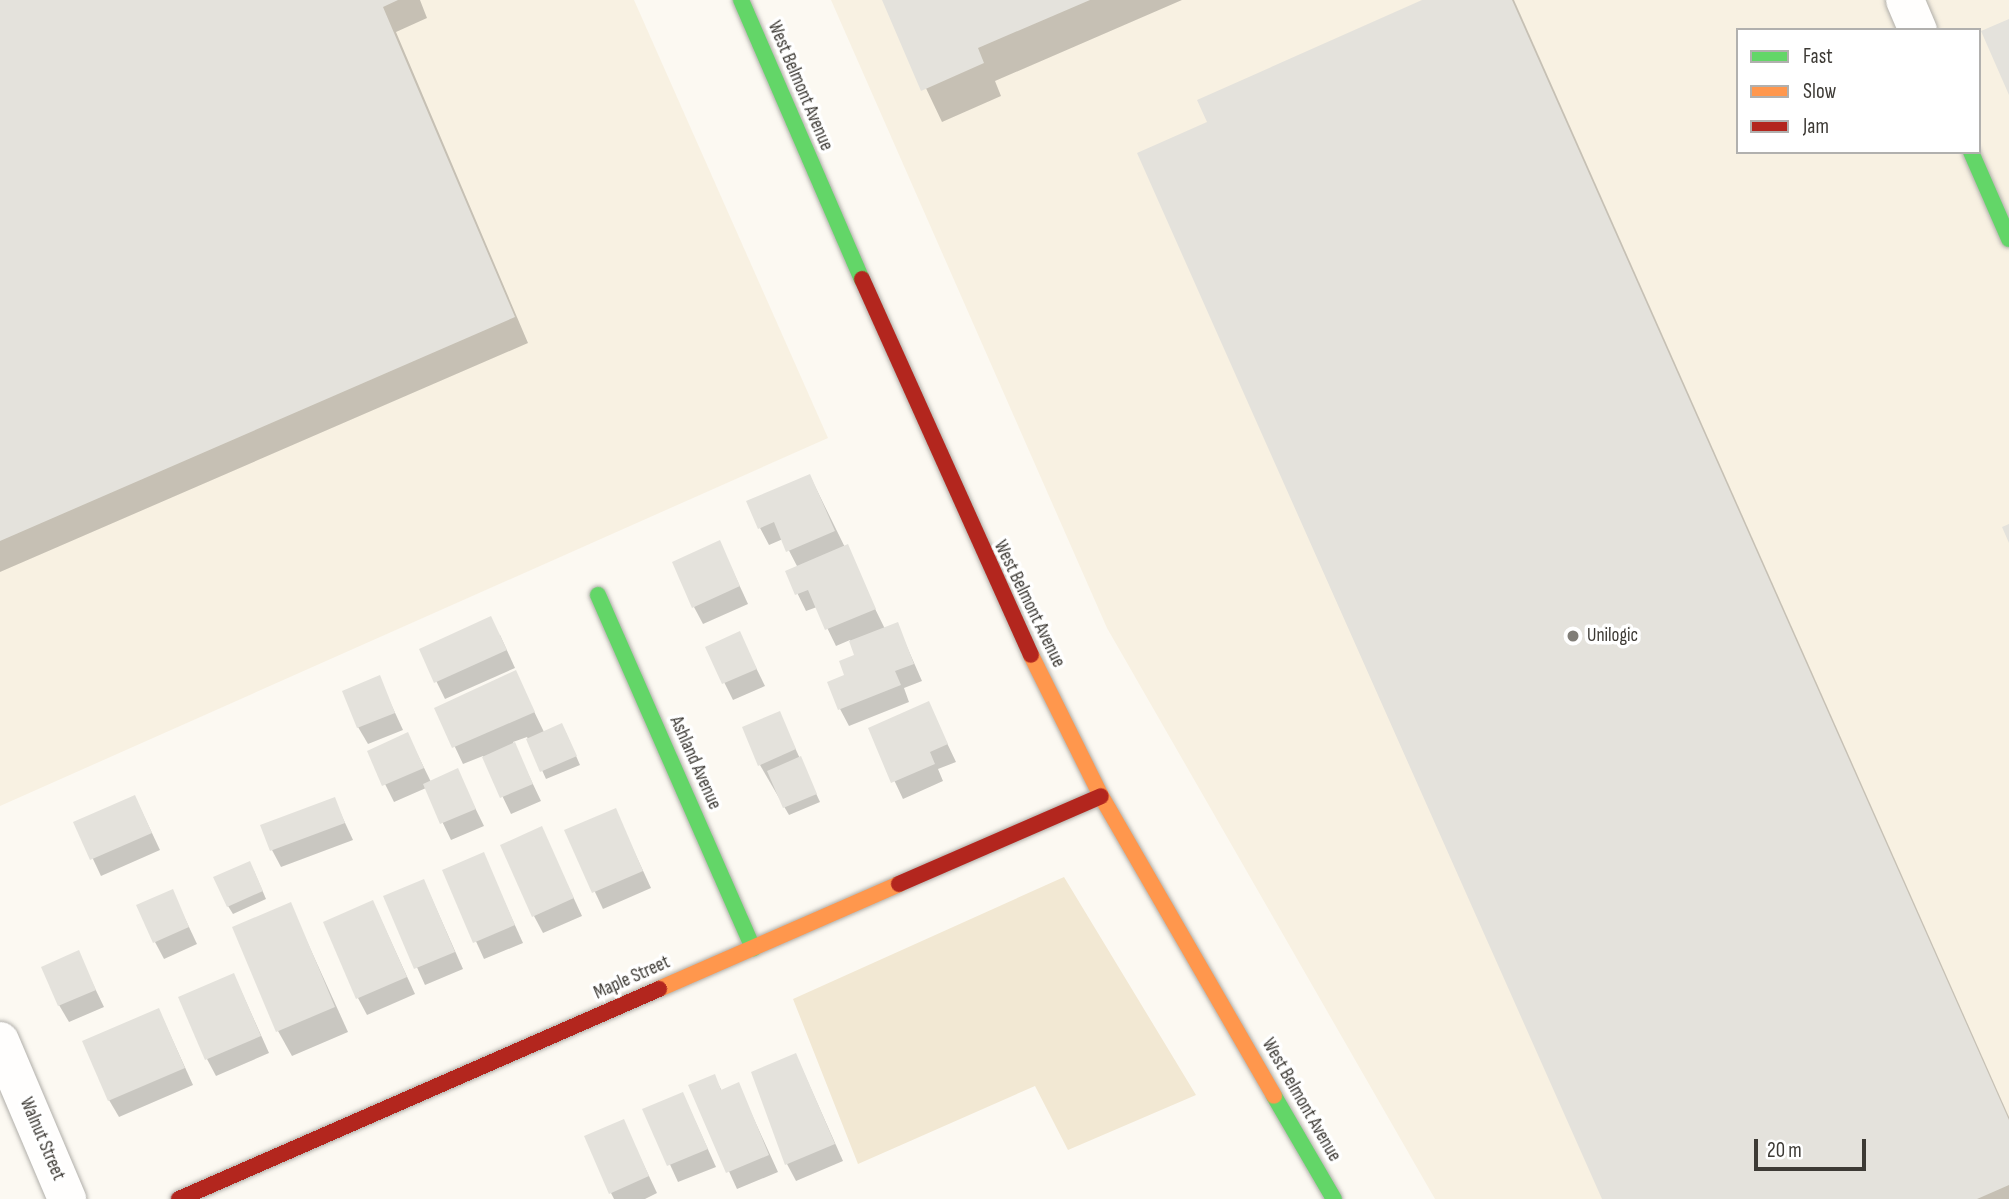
<!DOCTYPE html>
<html>
<head>
<meta charset="utf-8">
<style>
	body { margin:0 }
	#map { position:relative; width:2009px; height:1199px; overflow:hidden; background:#fcf9f2; font-family:"Sofia Sans Condensed",sans-serif }
	div>[style] { position:absolute }
	.built>* { inset:0; background:#f8f1e2 }
	.green>* { inset:0; background:#f2e8d3 }
	.shadow>* { inset:0; background:#0003 }
	.building>* { inset:0; background:#e4e2dc }
	.roads { filter:drop-shadow(0 0 2px #b0aea9) drop-shadow(0 0 2px #b0aea9) }
	.street>* { height:38px; margin:-19px; padding:0 19px; transform-origin:19px; border-radius:19px; background:#fffefd }
	.fast>* { height:16px; margin:-8px; padding:0 8px; transform-origin:8px; border-radius:8px; background:#63d668 }
	.slow>* { height:16px; margin:-8px; padding:0 8px; transform-origin:8px; border-radius:8px; background:#ff974d }
	.jam>* { height:16px; margin:-8px; padding:0 8px; transform-origin:8px; border-radius:8px; background:#b3261e }
	.dots>* { width:19px; height:19px; translate:-50% -50%; box-sizing:border-box; border:4px solid #fff; border-radius:50% }
	span { translate:-50% -50%; white-space:nowrap; text-align:center; line-height:1.15; -webkit-text-stroke:7px #fff; paint-order:stroke }
	.street-label { font-size:19px; color:#3d3a35 }
	.poi-label { font-size:19px; color:#3d3a35 }
	.left { translate:0 -50%; text-align:left }
	.legend { position:absolute; left:1736px; top:28px; width:245px; height:126px; box-sizing:border-box; background:#fff; border:2px solid #b1b0ae; margin:0; padding:9px 12px; list-style:none; font-size:21px; color:#3d3a35 }
	.legend li { display:flex; align-items:center; gap:14px; height:35px }
	.legend b { width:35px; border:2px solid #b1b0ae }
	.scale { position:absolute; left:1754px; top:1139px; width:112px; height:32px; box-sizing:border-box; border:4px solid #3d3a35; border-top:0; padding-left:9px; font-size:21px; line-height:24px; white-space:nowrap; color:#3d3a35; -webkit-text-stroke:5px #fff; paint-order:stroke }
</style>
</head>
<body>
<div id="map">
	<div class="built">
		<i style="clip-path:polygon(0 0,634px 0,828px 438px,0 806px)"></i>
		<i style="clip-path:polygon(evenodd,831px 0,2009px 0,2009px 1199px,1435px 1199px,1107px 628px,831px 0,1738px 30px,1979px 30px,1979px 152px,1738px 152px,1738px 30px)"></i>
	</div>
	<div class="green">
		<i style="clip-path:polygon(1064px 877px,1196px 1095px,1068px 1150px,1035px 1086px,858px 1164px,793px 999px)"></i>
	</div>
	<div class="shadow">
		<i style="clip-path:polygon(0 0,420px 0,427px 18px,396px 32px,528px 343px,0 572px)"></i>
		<i style="clip-path:polygon(884px 0,1182px 0,995px 81px,1001px 96px,942px 122px)"></i>
		<i style="clip-path:polygon(1426px 0,1514px 0,2009px 1117px,2009px 1199px,1604px 1199px,1209px 123px)"></i>
		<i style="clip-path:polygon(810px 476px,885px 629px,897px 624px,922px 681px,904px 688px,909px 702px,849px 726px,840px 709px,857px 656px,850px 640px,836px 646px,817px 607px,806px 611px,787px 572px,798px 568px,783px 539px,769px 545px,760px 528px)"></i>
		<i style="clip-path:polygon(720px 543px,748px 604px,703px 624px,694px 607px)"></i>
		<i style="clip-path:polygon(739px 633px,765px 686px,733px 700px,707px 648px)"></i>
		<i style="clip-path:polygon(500px 635px,515px 668px,445px 699px,421px 650px)"></i>
		<i style="clip-path:polygon(515px 672px,544px 732px,566px 733px,580px 765px,546px 779px,527px 737px,513px 742px,541px 801px,511px 814px,483px 756px,463px 764px,437px 709px)"></i>
		<i style="clip-path:polygon(379px 678px,403px 730px,368px 744px,358px 727px)"></i>
		<i style="clip-path:polygon(928px 703px,956px 762px,938px 769px,943px 781px,903px 799px,870px 729px)"></i>
		<i style="clip-path:polygon(779px 713px,820px 802px,789px 815px,760px 765px)"></i>
		<i style="clip-path:polygon(408px 735px,431px 782px,457px 771px,484px 826px,451px 840px,426px 788px,394px 802px,369px 752px)"></i>
		<i style="clip-path:polygon(135px 797px,160px 850px,101px 876px,76px 823px)"></i>
		<i style="clip-path:polygon(334px 799px,353px 840px,281px 867px,272px 850px)"></i>
		<i style="clip-path:polygon(615px 810px,651px 888px,603px 909px,566px 831px)"></i>
		<i style="clip-path:polygon(541px 828px,582px 916px,543px 933px,534px 916px)"></i>
		<i style="clip-path:polygon(483px 854px,523px 943px,484px 959px,444px 871px)"></i>
		<i style="clip-path:polygon(254px 871px,266px 899px,233px 914px,228px 906px)"></i>
		<i style="clip-path:polygon(424px 881px,463px 969px,425px 985px,385px 897px)"></i>
		<i style="clip-path:polygon(172px 891px,197px 944px,164px 959px,155px 942px)"></i>
		<i style="clip-path:polygon(373px 902px,415px 994px,367px 1015px,358px 998px)"></i>
		<i style="clip-path:polygon(290px 904px,348px 1032px,292px 1056px,278px 1031px)"></i>
		<i style="clip-path:polygon(78px 953px,104px 1007px,69px 1022px,59px 1005px)"></i>
		<i style="clip-path:polygon(234px 975px,269px 1053px,216px 1076px,207px 1059px)"></i>
		<i style="clip-path:polygon(159px 1010px,193px 1085px,119px 1117px,109px 1100px)"></i>
		<i style="clip-path:polygon(796px 1055px,843px 1161px,796px 1181px,787px 1164px)"></i>
		<i style="clip-path:polygon(714px 1076px,722px 1091px,738px 1084px,778px 1172px,737px 1189px,690px 1086px)"></i>
		<i style="clip-path:polygon(683px 1094px,716px 1167px,678px 1182px,645px 1110px)"></i>
		<i style="clip-path:polygon(623px 1121px,657px 1193px,645px 1199px,614px 1199px,611px 1193px)"></i>
	</div>
	<div class="building">
		<i style="clip-path:polygon(0 0,398px 0,383px 7px,515px 317px,0 541px)"></i>
		<i style="clip-path:polygon(882px 0,1090px 0,978px 48px,984px 63px,921px 91px)"></i>
		<i style="clip-path:polygon(1422px 0,1512px 0,2009px 1120px,2009px 1185px,1977px 1199px,1602px 1199px,1137px 153px,1207px 122px,1197px 100px)"></i>
		<i style="clip-path:polygon(2009px 19px,2009px 95px,1981px 31px)"></i>
		<i style="clip-path:polygon(810px 474px,835px 531px,786px 552px,774px 522px,758px 529px,746px 501px)"></i>
		<i style="clip-path:polygon(2009px 524px,2009px 543px,2002px 527px)"></i>
		<i style="clip-path:polygon(720px 540px,740px 586px,692px 608px,672px 562px)"></i>
		<i style="clip-path:polygon(848px 544px,876px 609px,825px 630px,808px 590px,795px 595px,785px 571px)"></i>
		<i style="clip-path:polygon(491px 616px,507px 650px,434px 683px,419px 649px)"></i>
		<i style="clip-path:polygon(898px 622px,914px 664px,895px 671px,901px 685px,838px 710px,827px 682px,844px 675px,839px 661px,854px 655px,849px 641px)"></i>
		<i style="clip-path:polygon(740px 631px,757px 669px,722px 684px,705px 647px)"></i>
		<i style="clip-path:polygon(516px 670px,535px 712px,452px 748px,434px 708px)"></i>
		<i style="clip-path:polygon(380px 675px,395px 713px,357px 728px,342px 691px)"></i>
		<i style="clip-path:polygon(929px 701px,948px 744px,930px 752px,935px 764px,891px 783px,868px 728px)"></i>
		<i style="clip-path:polygon(780px 711px,796px 749px,758px 766px,742px 727px)"></i>
		<i style="clip-path:polygon(562px 723px,577px 756px,540px 772px,526px 739px)"></i>
		<i style="clip-path:polygon(408px 732px,424px 768px,382px 786px,367px 751px)"></i>
		<i style="clip-path:polygon(515px 742px,533px 784px,500px 798px,482px 757px)"></i>
		<i style="clip-path:polygon(801px 756px,817px 794px,783px 808px,767px 771px)"></i>
		<i style="clip-path:polygon(458px 768px,476px 809px,440px 824px,423px 784px)"></i>
		<i style="clip-path:polygon(135px 795px,152px 833px,90px 860px,73px 822px)"></i>
		<i style="clip-path:polygon(335px 797px,345px 823px,270px 851px,260px 825px)"></i>
		<i style="clip-path:polygon(616px 808px,643px 871px,592px 893px,564px 830px)"></i>
		<i style="clip-path:polygon(542px 826px,574px 898px,532px 917px,500px 845px)"></i>
		<i style="clip-path:polygon(484px 852px,515px 925px,473px 943px,442px 870px)"></i>
		<i style="clip-path:polygon(250px 861px,263px 891px,227px 907px,213px 877px)"></i>
		<i style="clip-path:polygon(424px 879px,455px 952px,414px 969px,383px 896px)"></i>
		<i style="clip-path:polygon(173px 889px,189px 927px,153px 943px,136px 905px)"></i>
		<i style="clip-path:polygon(373px 900px,407px 977px,356px 999px,323px 922px)"></i>
		<i style="clip-path:polygon(291px 902px,335px 1007px,276px 1032px,232px 927px)"></i>
		<i style="clip-path:polygon(79px 950px,96px 990px,58px 1006px,41px 967px)"></i>
		<i style="clip-path:polygon(234px 973px,261px 1036px,205px 1060px,178px 997px)"></i>
		<i style="clip-path:polygon(159px 1008px,185px 1068px,108px 1101px,82px 1041px)"></i>
		<i style="clip-path:polygon(796px 1053px,835px 1144px,785px 1165px,751px 1072px)"></i>
		<i style="clip-path:polygon(715px 1074px,721px 1090px,739px 1082px,769px 1155px,726px 1173px,688px 1085px)"></i>
		<i style="clip-path:polygon(683px 1092px,708px 1149px,667px 1166px,642px 1109px)"></i>
		<i style="clip-path:polygon(624px 1119px,649px 1176px,609px 1194px,584px 1136px)"></i>
	</div>
	<div class="roads">
		<div class="street">
			<i style="left:1905px;top:0;width:33px;rotate:67deg"></i>
			<i style="left:0;top:1041px;width:172px;rotate:67deg"></i>
		</div>
		<div class="fast">
			<i style="left:741px;top:0;width:304px;rotate:66.6deg"></i>
			<i style="left:1971px;top:152px;width:95px;rotate:66.4deg"></i>
			<i style="left:598px;top:595px;width:386px;rotate:66.3deg"></i>
			<i style="left:1274px;top:1096px;width:119px;rotate:59.8deg"></i>
		</div>
		<div class="slow">
			<i style="left:1031px;top:655px;width:157px;rotate:63.6deg"></i>
			<i style="left:1101px;top:796px;width:346px;rotate:60deg"></i>
			<i style="left:659px;top:989px;width:262px;rotate:-23.6deg"></i>
		</div>
		<div class="jam">
			<i style="left:862px;top:279px;width:412px;rotate:65.8deg"></i>
			<i style="left:899px;top:884px;width:220px;rotate:-23.5deg"></i>
			<i style="left:179px;top:1199px;width:524px;rotate:-23.63deg"></i>
		</div>
	</div>
	<div class="dots">
		<i style="left:1573px;top:636px;background:#807d77"></i>
	</div>
	<div class="street-label">
		<span style="left:800px;top:86px;rotate:67deg">West Belmont Avenue</span>
		<span style="left:1029px;top:604px;rotate:64deg">West Belmont Avenue</span>
		<span style="left:695px;top:763px;rotate:66deg">Ashland Avenue</span>
		<span style="left:632px;top:978px;rotate:-24deg">Maple Street</span>
		<span style="left:1301px;top:1100px;rotate:60deg">West Belmont Avenue</span>
		<span style="left:42px;top:1139px;rotate:67deg">Walnut Street</span>
	</div>
	<div class="poi-label">
		<span class="left" style="left:1587px;top:636px">Unilogic</span>
	</div>
	<ul class="legend">
	<li><b style="height:9px;background:#63d668"></b>Fast</li>
	<li><b style="height:9px;background:#ff974d"></b>Slow</li>
	<li><b style="height:9px;background:#b3261e"></b>Jam</li>
	</ul>
	<div class="scale">20 m</div>
</div>
</body>
</html>
